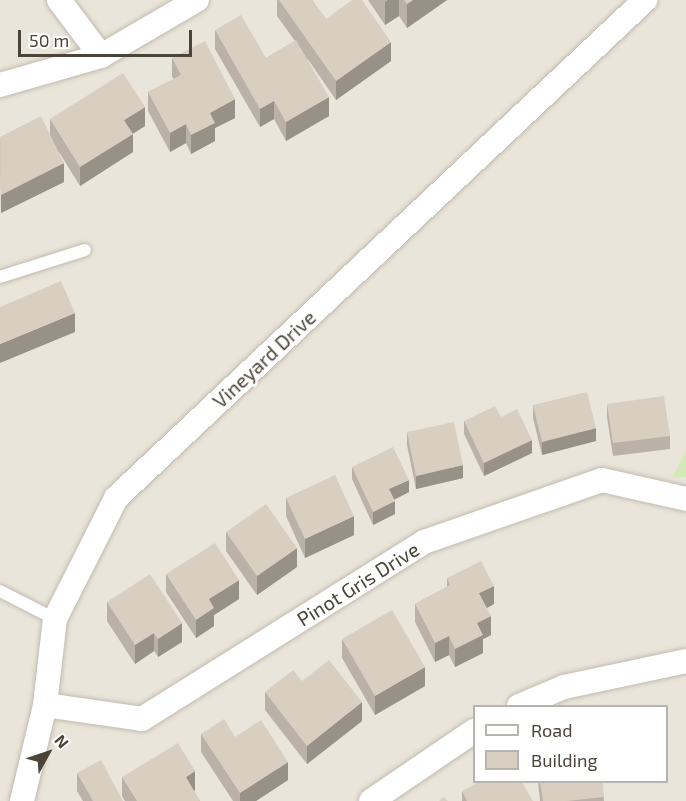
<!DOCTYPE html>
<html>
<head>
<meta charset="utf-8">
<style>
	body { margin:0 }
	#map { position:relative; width:686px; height:801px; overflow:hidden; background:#f6f3ec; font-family:"Exo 2",sans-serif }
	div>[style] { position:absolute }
	.residential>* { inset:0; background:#eae5da }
	.green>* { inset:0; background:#d2eab5 }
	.roads { filter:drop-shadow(0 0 2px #c2bbae) drop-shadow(0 0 2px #c2bbae) }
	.lane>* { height:12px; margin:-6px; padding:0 6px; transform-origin:6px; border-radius:6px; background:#fff }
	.street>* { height:24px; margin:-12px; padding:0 12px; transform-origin:12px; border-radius:12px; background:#fff }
	.wall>* { inset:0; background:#bab2a6 }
	.shaded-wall>* { inset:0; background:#979187 }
	.building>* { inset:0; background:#d8cfc1 }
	span { translate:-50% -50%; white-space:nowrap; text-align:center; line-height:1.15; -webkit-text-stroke:5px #fff; paint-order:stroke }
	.street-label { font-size:20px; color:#4b4439 }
	.legend { position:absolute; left:473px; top:705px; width:195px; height:78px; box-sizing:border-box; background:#fff; border:2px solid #b7b4b0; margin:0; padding:8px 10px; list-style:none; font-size:18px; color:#4b4439 }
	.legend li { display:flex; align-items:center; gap:12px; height:30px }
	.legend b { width:30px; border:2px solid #b7b4b0 }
	.north { position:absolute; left:18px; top:723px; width:60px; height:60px; -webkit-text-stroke:4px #fff; paint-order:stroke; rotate:50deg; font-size:16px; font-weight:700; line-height:24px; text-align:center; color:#4b4439 }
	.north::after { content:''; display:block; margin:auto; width:21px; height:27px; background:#4b4439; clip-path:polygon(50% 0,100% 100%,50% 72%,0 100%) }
	.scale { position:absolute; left:18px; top:30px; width:174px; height:27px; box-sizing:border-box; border:3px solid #4b4439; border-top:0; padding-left:8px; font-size:18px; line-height:21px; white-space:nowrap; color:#4b4439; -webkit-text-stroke:4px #fff; paint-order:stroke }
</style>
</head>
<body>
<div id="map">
	<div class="residential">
		<i style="clip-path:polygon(evenodd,0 0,686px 0,686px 801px,0 801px,0 0,474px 706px,666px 706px,666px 782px,474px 782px,474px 706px)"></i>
	</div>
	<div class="green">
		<i style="clip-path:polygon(686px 451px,686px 477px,672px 478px)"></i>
	</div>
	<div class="roads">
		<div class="lane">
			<i style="left:0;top:277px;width:89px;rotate:-17.6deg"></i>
			<i style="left:0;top:591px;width:62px;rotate:27deg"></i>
		</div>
		<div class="street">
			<i style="left:59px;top:0;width:70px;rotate:53.1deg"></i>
			<i style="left:0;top:85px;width:105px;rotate:-16deg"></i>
			<i style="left:101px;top:56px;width:111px;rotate:-30.3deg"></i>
			<i style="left:45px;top:705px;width:98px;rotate:8.2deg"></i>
			<i style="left:142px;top:719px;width:333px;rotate:-32.1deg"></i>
			<i style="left:424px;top:542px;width:188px;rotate:-19.2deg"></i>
			<i style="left:602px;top:480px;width:86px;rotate:12.7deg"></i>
			<i style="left:519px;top:706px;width:49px;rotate:-22.9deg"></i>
			<i style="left:564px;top:687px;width:125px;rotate:-12deg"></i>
			<i style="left:22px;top:801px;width:99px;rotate:-76.5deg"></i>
			<i style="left:45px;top:705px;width:87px;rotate:-83.4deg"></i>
			<i style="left:55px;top:619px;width:136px;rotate:-63.2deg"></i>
			<i style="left:116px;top:498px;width:727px;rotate:-43.27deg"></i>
			<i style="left:371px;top:801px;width:125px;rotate:-34.2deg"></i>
		</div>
	</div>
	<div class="wall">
		<i style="clip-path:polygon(277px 0,312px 0,326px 19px,391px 61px,336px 100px,307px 58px,329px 116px,286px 141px,274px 119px,260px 127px,215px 49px,215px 30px,266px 58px,295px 41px,277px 16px)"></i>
		<i style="clip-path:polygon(368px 0,447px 0,407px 28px,399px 16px,385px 25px)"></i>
		<i style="clip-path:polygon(172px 58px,235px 118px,215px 128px,215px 141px,191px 154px,186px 143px,170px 152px,148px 111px,148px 92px,174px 79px,172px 77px)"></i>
		<i style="clip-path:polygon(50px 119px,145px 126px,133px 134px,133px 152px,80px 186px,59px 152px,64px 182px,1px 213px,0 137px,50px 134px)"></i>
		<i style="clip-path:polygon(607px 404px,670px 436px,670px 449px,613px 456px,607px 417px)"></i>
		<i style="clip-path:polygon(533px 405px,596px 441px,542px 455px,533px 418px)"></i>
		<i style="clip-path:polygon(501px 417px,532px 453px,484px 476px,464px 434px,464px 421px)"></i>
		<i style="clip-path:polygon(407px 432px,463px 478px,416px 489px,407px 445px)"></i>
		<i style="clip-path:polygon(352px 467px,409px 492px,394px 500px,395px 514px,373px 525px,352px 479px)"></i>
		<i style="clip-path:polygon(286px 498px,354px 535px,305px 558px,286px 516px)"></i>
		<i style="clip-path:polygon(226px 532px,297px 567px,257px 595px,226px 551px)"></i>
		<i style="clip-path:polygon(166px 574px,239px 599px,214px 615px,214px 626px,196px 638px,166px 592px)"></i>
		<i style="clip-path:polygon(447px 578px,494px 604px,487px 608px,491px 635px,483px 639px,483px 653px,455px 667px,449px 655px,435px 662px,415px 622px,415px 604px,447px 587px)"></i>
		<i style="clip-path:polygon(107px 602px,182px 642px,158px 657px,154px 651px,135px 664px,107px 621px)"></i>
		<i style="clip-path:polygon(342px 639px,425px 686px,375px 715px,342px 658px)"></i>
		<i style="clip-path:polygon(302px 681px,362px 721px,307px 764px,265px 710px,265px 692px)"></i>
		<i style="clip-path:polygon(201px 734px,235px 737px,288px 780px,256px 801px,233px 801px,201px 752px)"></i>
		<i style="clip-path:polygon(77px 773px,123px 801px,83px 801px,77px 791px)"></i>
		<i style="clip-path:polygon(122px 777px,195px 790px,194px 791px,200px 801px,125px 801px,122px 796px)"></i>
		<i style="clip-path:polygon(538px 782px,602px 782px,604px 801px,540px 801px)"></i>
		<i style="clip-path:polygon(462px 791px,533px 801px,462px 801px)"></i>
	</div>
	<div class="shaded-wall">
		<i style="clip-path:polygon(388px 0,399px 0,399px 16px,385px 25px,385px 2px)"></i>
		<i style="clip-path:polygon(413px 0,447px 0,407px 28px,407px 4px)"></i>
		<i style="clip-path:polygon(391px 42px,391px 61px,336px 100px,336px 81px)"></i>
		<i style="clip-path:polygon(329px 97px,329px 116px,286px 141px,286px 122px)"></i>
		<i style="clip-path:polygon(235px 99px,235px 118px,215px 128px,215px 141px,191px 154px,191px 135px,210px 113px)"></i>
		<i style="clip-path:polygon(274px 101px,274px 119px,260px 127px,260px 109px)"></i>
		<i style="clip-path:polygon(145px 107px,145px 126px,124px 139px,124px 120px)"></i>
		<i style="clip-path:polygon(186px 124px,186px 143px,170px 152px,170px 133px)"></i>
		<i style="clip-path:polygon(133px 134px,133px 152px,80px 186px,80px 167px)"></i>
		<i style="clip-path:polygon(64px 163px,64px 182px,1px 213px,1px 195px)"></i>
		<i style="clip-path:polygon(75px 313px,75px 332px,0 363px,0 344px)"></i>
		<i style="clip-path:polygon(596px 428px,596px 441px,542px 455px,542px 442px)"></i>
		<i style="clip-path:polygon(532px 440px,532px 453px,484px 476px,484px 463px)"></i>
		<i style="clip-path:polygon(463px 465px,463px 478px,416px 489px,416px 476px)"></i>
		<i style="clip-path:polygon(409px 480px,409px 492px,389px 502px,389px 489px)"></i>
		<i style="clip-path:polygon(395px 501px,395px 514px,373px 525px,373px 512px)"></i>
		<i style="clip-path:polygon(354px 516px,354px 535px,305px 558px,305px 539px)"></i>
		<i style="clip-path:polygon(297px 548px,297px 567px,257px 595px,257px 576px)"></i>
		<i style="clip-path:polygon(239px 580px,239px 599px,214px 615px,214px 626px,196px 638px,196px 620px,209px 599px)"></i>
		<i style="clip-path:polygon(494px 586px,494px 604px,479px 612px,479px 593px)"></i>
		<i style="clip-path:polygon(491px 616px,491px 635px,483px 639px,483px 653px,455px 667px,455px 649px,477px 623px)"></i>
		<i style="clip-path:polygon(182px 623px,182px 642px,158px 657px,158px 639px)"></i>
		<i style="clip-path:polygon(154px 633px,154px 651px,135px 664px,135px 645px)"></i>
		<i style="clip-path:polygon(449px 636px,449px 655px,435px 662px,435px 643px)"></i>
		<i style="clip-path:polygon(425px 667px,425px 686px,375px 715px,375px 696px)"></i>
		<i style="clip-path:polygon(362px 702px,362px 721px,307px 764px,307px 746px)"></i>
		<i style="clip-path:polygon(288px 762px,288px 780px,256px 801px,240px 801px,240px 793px)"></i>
		<i style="clip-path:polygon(195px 771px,195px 790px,186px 796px,186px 777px)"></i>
	</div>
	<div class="building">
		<i style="clip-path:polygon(279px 0,312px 0,326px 19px,352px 0,362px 0,391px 42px,336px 81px)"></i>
		<i style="clip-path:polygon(404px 0,413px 0,407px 4px)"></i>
		<i style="clip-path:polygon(241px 15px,266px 58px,296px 40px,329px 97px,286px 122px,274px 101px,260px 109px,215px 30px)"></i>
		<i style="clip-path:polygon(205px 41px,235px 99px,210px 113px,215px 123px,191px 135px,186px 124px,170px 133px,148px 92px,181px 75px,172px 58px)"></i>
		<i style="clip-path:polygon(123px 73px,145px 107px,124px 120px,133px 134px,80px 167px,50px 119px)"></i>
		<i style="clip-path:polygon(41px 116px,64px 163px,1px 195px,0 137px)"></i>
		<i style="clip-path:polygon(61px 281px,75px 313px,0 344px,0 307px)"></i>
		<i style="clip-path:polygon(587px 392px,596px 428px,542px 442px,533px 405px)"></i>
		<i style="clip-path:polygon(664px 396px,670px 436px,613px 443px,607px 404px)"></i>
		<i style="clip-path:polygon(495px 406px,501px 417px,517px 409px,532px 440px,484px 463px,464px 421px)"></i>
		<i style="clip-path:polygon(454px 422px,463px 465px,416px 476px,407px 432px)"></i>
		<i style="clip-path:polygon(393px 447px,409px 480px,389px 489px,395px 501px,373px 512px,352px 467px)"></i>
		<i style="clip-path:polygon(335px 475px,354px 516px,305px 539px,286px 498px)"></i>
		<i style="clip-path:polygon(266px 504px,297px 548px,257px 576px,226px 532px)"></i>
		<i style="clip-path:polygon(215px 543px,239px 580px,209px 599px,214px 608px,196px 620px,166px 574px)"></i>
		<i style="clip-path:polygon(481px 561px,494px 586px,479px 593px,491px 616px,477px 623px,483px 635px,455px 649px,449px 636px,435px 643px,415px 604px,450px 585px,447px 578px)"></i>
		<i style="clip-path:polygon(150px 574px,182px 623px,158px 639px,154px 633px,135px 645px,107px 602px)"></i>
		<i style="clip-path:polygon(392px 610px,425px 667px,375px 696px,342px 639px)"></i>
		<i style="clip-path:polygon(329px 660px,362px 702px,307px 746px,265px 692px,293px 670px,302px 681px)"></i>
		<i style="clip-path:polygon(224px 719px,235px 737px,261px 720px,288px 762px,240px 793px,201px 734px)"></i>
		<i style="clip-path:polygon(178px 743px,195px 771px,186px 777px,200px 801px,137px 801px,122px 777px)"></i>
		<i style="clip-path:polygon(101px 760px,123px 801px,93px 801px,77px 773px)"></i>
		<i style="clip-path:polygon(479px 782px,522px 782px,533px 801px,467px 801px,462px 791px)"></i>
		<i style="clip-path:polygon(540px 782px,602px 782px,604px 797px,567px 801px,543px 801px)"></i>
		<i style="clip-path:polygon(444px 797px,448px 801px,439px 801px)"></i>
	</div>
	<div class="street-label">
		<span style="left:264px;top:359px;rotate:-43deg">Vineyard Drive</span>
		<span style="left:358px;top:584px;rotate:-32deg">Pinot Gris Drive</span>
	</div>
	<ul class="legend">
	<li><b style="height:8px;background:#fff"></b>Road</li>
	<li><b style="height:16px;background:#d8cfc1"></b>Building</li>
	</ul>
	<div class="north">N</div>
	<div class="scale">50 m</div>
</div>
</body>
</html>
